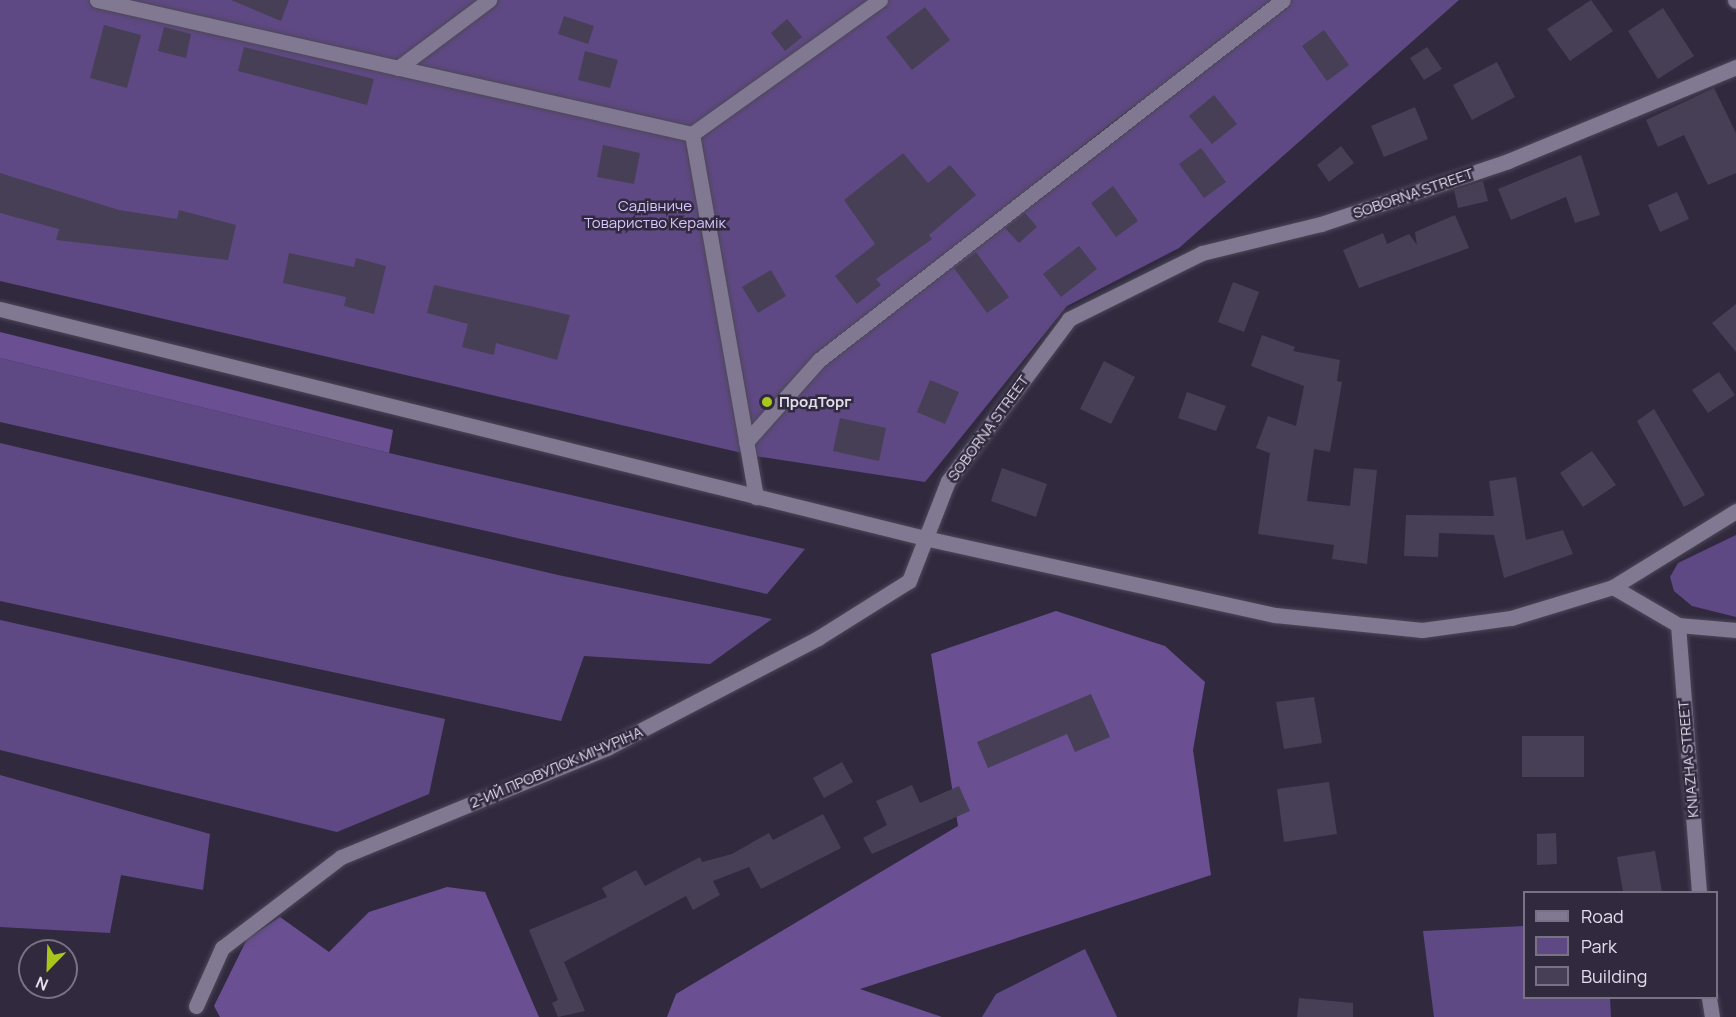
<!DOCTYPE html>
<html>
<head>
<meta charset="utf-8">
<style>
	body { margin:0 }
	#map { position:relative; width:1736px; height:1017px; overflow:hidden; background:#312a3f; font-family:Manrope,sans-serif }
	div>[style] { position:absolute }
	.green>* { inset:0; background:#5f4984 }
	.forest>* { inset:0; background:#6a4f93 }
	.building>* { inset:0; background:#473f55 }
	.roads { filter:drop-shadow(0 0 2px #4d4758) drop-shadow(0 0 2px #4d4758) }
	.street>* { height:15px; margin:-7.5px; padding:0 7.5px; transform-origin:7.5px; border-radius:7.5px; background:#817892 }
	.secondary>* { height:15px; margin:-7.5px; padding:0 7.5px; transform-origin:7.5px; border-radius:7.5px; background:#817892 }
	.dots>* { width:16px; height:16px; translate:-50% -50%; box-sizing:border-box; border:3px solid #312a3f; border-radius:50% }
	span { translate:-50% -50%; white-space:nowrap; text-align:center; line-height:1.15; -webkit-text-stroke:5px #312a3f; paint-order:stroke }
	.street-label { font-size:15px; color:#e2ddeb }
	.park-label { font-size:15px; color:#d8c4ff }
	.poi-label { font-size:15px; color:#e2ddeb; font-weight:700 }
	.left { translate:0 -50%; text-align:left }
	.legend { position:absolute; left:1523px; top:891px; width:195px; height:108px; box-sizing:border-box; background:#312a3f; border:2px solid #787284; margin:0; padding:8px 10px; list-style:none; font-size:18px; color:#e2ddeb }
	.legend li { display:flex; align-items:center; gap:12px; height:30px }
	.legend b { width:30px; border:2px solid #787284 }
	.north { position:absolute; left:18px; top:939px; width:60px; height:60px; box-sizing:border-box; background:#312a3f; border:2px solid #787284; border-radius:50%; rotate:203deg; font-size:16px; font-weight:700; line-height:24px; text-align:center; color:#e2ddeb }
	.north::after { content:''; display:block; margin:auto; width:21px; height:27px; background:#a9c71b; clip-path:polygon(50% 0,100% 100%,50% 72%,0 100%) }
</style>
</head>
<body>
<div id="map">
	<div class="green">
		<i style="clip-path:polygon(evenodd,0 0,1459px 0,1179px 248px,1067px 306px,925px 482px,755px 456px,0 281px,0 0,1211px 50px,1035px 183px,1122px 115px,1211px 50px)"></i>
		<i style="clip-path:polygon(0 358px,389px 453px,805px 549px,767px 594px,0 422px)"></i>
		<i style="clip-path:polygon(0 443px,558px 575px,772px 619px,710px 664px,584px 656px,561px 721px,0 601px)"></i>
		<i style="clip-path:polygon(1736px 535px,1736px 617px,1692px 606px,1674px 591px,1670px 577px,1678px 563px)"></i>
		<i style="clip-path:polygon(0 620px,445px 719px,429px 794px,337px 832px,0 750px)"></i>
		<i style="clip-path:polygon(0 775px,210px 834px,203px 890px,121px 875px,110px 933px,0 927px)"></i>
		<i style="clip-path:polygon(1524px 926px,1524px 998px,1610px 998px,1611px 1017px,1434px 1017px,1423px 931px)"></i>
		<i style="clip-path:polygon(1085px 949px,1117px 1017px,982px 1017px,996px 994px)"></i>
	</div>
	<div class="forest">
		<i style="clip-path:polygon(0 332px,393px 430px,389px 453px,0 358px)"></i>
		<i style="clip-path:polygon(1056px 611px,1165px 646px,1205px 682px,1193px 750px,1211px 875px,860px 989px,942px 1017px,667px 1017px,676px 994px,958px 826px,931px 654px)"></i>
		<i style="clip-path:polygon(447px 887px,485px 892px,539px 1017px,220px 1017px,214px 1006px,247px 939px,280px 917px,329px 952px,369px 912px)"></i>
	</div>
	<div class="building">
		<i style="clip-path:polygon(231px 0,289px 0,281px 21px)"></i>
		<i style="clip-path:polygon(1591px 0,1613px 31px,1570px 61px,1547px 29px)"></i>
		<i style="clip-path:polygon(925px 7px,950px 40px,912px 70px,886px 37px)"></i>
		<i style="clip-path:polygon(1663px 8px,1694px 56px,1658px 79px,1628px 31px)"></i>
		<i style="clip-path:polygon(564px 16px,594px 26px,588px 44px,558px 34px)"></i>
		<i style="clip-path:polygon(787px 19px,802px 37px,785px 51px,771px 33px)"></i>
		<i style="clip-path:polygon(104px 25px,141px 35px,127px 88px,90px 78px)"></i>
		<i style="clip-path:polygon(164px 27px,191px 34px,186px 58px,158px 51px)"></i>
		<i style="clip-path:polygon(1324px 30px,1349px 65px,1327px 81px,1302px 46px)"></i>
		<i style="clip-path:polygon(244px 47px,374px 79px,367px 105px,238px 71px)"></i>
		<i style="clip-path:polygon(1427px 47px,1442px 69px,1424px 80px,1410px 58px)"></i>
		<i style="clip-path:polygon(585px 51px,618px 60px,610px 88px,578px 80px)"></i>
		<i style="clip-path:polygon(1497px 62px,1515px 97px,1472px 120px,1453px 85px)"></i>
		<i style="clip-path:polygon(1714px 88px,1736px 133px,1736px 173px,1708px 185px,1684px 135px,1658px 147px,1646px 120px)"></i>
		<i style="clip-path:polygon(1214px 95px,1237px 124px,1212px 144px,1189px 116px)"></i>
		<i style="clip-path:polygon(1415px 107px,1428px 139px,1384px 157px,1371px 126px)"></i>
		<i style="clip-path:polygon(603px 145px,640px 153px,634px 184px,597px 177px)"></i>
		<i style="clip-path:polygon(1341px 146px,1354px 163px,1329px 182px,1317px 165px)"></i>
		<i style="clip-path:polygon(1201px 148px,1226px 182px,1204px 198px,1179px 164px)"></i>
		<i style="clip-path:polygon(903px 153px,928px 183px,950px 165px,976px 195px,929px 235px,932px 239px,876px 279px,881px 285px,857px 304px,835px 276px,875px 244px,844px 200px)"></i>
		<i style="clip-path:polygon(1581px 155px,1600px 215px,1575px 223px,1566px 197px,1511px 220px,1498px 189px)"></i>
		<i style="clip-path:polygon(0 173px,119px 210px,177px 219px,179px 210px,236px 225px,228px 260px,56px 240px,59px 229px,0 213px)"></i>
		<i style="clip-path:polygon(1483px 181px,1488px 201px,1458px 208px,1454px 190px)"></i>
		<i style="clip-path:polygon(1113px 186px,1138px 221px,1116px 237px,1091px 203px)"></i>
		<i style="clip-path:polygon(1677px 192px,1689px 219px,1660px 232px,1648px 205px)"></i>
		<i style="clip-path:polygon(1025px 213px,1037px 227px,1019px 243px,1005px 228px)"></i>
		<i style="clip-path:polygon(1455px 215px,1469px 248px,1359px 288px,1343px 250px,1383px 233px,1387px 244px,1409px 234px,1417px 245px,1415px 232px)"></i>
		<i style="clip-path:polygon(1079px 246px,1097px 269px,1061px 297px,1043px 274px)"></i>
		<i style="clip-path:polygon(976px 252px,1009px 297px,987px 313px,954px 268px)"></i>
		<i style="clip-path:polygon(289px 253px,354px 267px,356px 258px,386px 266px,374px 314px,344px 306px,346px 297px,283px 283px)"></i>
		<i style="clip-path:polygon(771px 270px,786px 296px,758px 313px,742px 287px)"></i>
		<i style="clip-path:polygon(1233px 282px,1259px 292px,1244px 332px,1218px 322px)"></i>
		<i style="clip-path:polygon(434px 285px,570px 315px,557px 360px,496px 343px,494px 355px,462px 347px,468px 324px,427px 313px)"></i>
		<i style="clip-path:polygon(1736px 304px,1736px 352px,1712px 323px)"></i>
		<i style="clip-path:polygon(1262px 335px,1295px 347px,1293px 351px,1340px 360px,1337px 381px,1342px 382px,1330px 452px,1314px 449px,1307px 501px,1350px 506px,1354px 468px,1377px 470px,1367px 564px,1332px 559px,1334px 545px,1258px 534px,1270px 453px,1256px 448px,1268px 416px,1296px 426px,1304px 386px,1251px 366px)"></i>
		<i style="clip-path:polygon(1104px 361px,1135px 377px,1111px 424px,1080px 409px)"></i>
		<i style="clip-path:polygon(1719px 372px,1735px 395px,1708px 413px,1692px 390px)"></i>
		<i style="clip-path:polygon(930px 380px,959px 392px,945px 424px,917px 412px)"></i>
		<i style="clip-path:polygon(1187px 392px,1226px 406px,1216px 431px,1178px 418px)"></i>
		<i style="clip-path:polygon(1654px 409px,1705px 495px,1684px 507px,1637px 421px)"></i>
		<i style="clip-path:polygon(840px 418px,886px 428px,879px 461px,833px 451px)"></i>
		<i style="clip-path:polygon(1592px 451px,1616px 485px,1583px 507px,1560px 473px)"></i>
		<i style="clip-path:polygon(1002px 468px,1047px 484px,1036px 517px,991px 501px)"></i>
		<i style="clip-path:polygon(1516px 477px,1526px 540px,1563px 530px,1573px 554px,1504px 578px,1494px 535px,1439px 533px,1438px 557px,1404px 556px,1406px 515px,1494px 516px,1489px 481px)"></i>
		<i style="clip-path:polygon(1091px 694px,1110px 737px,1075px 752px,1067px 734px,988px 768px,977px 742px)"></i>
		<i style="clip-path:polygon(1314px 697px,1322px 743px,1284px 749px,1276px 702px)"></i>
		<i style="clip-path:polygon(1522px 736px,1584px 736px,1584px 777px,1522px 777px)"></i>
		<i style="clip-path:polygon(842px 762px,853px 782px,824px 798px,813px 778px)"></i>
		<i style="clip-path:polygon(1329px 782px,1337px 834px,1284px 842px,1277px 789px)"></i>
		<i style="clip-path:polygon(912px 785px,920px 803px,959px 786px,970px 811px,872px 854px,863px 838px,887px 825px,876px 801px)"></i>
		<i style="clip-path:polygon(823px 814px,841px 848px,761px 889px,749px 867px,713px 881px,720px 895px,693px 910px,686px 896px,564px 962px,585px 1011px,558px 1017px,552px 1003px,558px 1000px,529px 930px,607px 897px,602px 888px,636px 870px,645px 886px,700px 857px,702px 862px,732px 854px,769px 833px,773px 840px)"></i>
		<i style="clip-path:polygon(1556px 833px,1557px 864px,1537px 865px,1537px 834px)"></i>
		<i style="clip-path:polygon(1655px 851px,1662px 892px,1623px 892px,1617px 857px)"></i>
		<i style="clip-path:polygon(1299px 998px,1353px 1003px,1353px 1017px,1297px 1017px)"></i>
	</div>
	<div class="roads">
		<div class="street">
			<i style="left:97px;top:0;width:610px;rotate:12.69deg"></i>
			<i style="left:692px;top:134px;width:369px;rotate:80deg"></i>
			<i style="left:1735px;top:0;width:1px;rotate:45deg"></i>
			<i style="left:398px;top:68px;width:114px;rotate:-36.8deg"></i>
			<i style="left:692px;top:134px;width:231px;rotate:-35.5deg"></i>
			<i style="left:746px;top:442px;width:110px;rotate:-48.3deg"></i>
			<i style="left:819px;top:360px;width:587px;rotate:-37.81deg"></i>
			<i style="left:1613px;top:587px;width:145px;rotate:-31.7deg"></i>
			<i style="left:1678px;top:625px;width:268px;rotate:85.5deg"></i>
			<i style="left:1709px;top:998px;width:19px;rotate:81deg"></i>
			<i style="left:196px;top:1006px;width:64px;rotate:-65.9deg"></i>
			<i style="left:222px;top:948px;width:150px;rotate:-37.4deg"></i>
			<i style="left:341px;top:857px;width:287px;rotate:-22.3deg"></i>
			<i style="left:607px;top:748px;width:238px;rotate:-27.5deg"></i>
			<i style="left:818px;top:638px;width:107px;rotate:-32.1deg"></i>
			<i style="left:909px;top:581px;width:107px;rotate:-68.7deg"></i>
			<i style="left:948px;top:481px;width:202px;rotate:-53.2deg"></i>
			<i style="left:1069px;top:319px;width:148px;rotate:-26.4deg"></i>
			<i style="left:1202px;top:253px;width:122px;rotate:-13.7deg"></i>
			<i style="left:1321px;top:224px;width:197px;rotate:-18.6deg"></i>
			<i style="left:1508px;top:161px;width:247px;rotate:-22.4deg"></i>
		</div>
		<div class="secondary">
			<i style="left:0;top:309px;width:957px;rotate:13.91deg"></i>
			<i style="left:929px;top:539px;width:354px;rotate:12.4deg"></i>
			<i style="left:1275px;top:615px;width:148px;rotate:5.8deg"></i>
			<i style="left:1422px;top:630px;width:90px;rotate:-7.7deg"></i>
			<i style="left:1511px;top:618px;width:107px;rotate:-16.9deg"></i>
			<i style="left:1613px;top:587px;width:75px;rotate:30.3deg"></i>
			<i style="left:1678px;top:625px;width:58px;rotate:4.9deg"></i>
		</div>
	</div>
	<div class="dots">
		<i style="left:767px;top:402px;background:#a9c71b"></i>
	</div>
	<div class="street-label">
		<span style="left:1413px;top:193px;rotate:-19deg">SOBORNA STREET</span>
		<span style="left:988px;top:428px;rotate:-54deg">SOBORNA STREET</span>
		<span style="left:1688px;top:759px;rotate:-95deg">KNIAZHA STREET</span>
		<span style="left:556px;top:767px;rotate:-23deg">2-ИЙ ПРОВУЛОК МІЧУРІНА</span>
	</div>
	<div class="park-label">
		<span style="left:655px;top:214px">Садівниче<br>Товариство Керамік</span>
	</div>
	<div class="poi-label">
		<span class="left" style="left:779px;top:402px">ПродТорг</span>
	</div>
	<ul class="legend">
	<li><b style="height:8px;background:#817892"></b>Road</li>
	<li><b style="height:16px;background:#5f4984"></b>Park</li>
	<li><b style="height:16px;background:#473f55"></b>Building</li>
	</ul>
	<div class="north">N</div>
</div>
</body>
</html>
